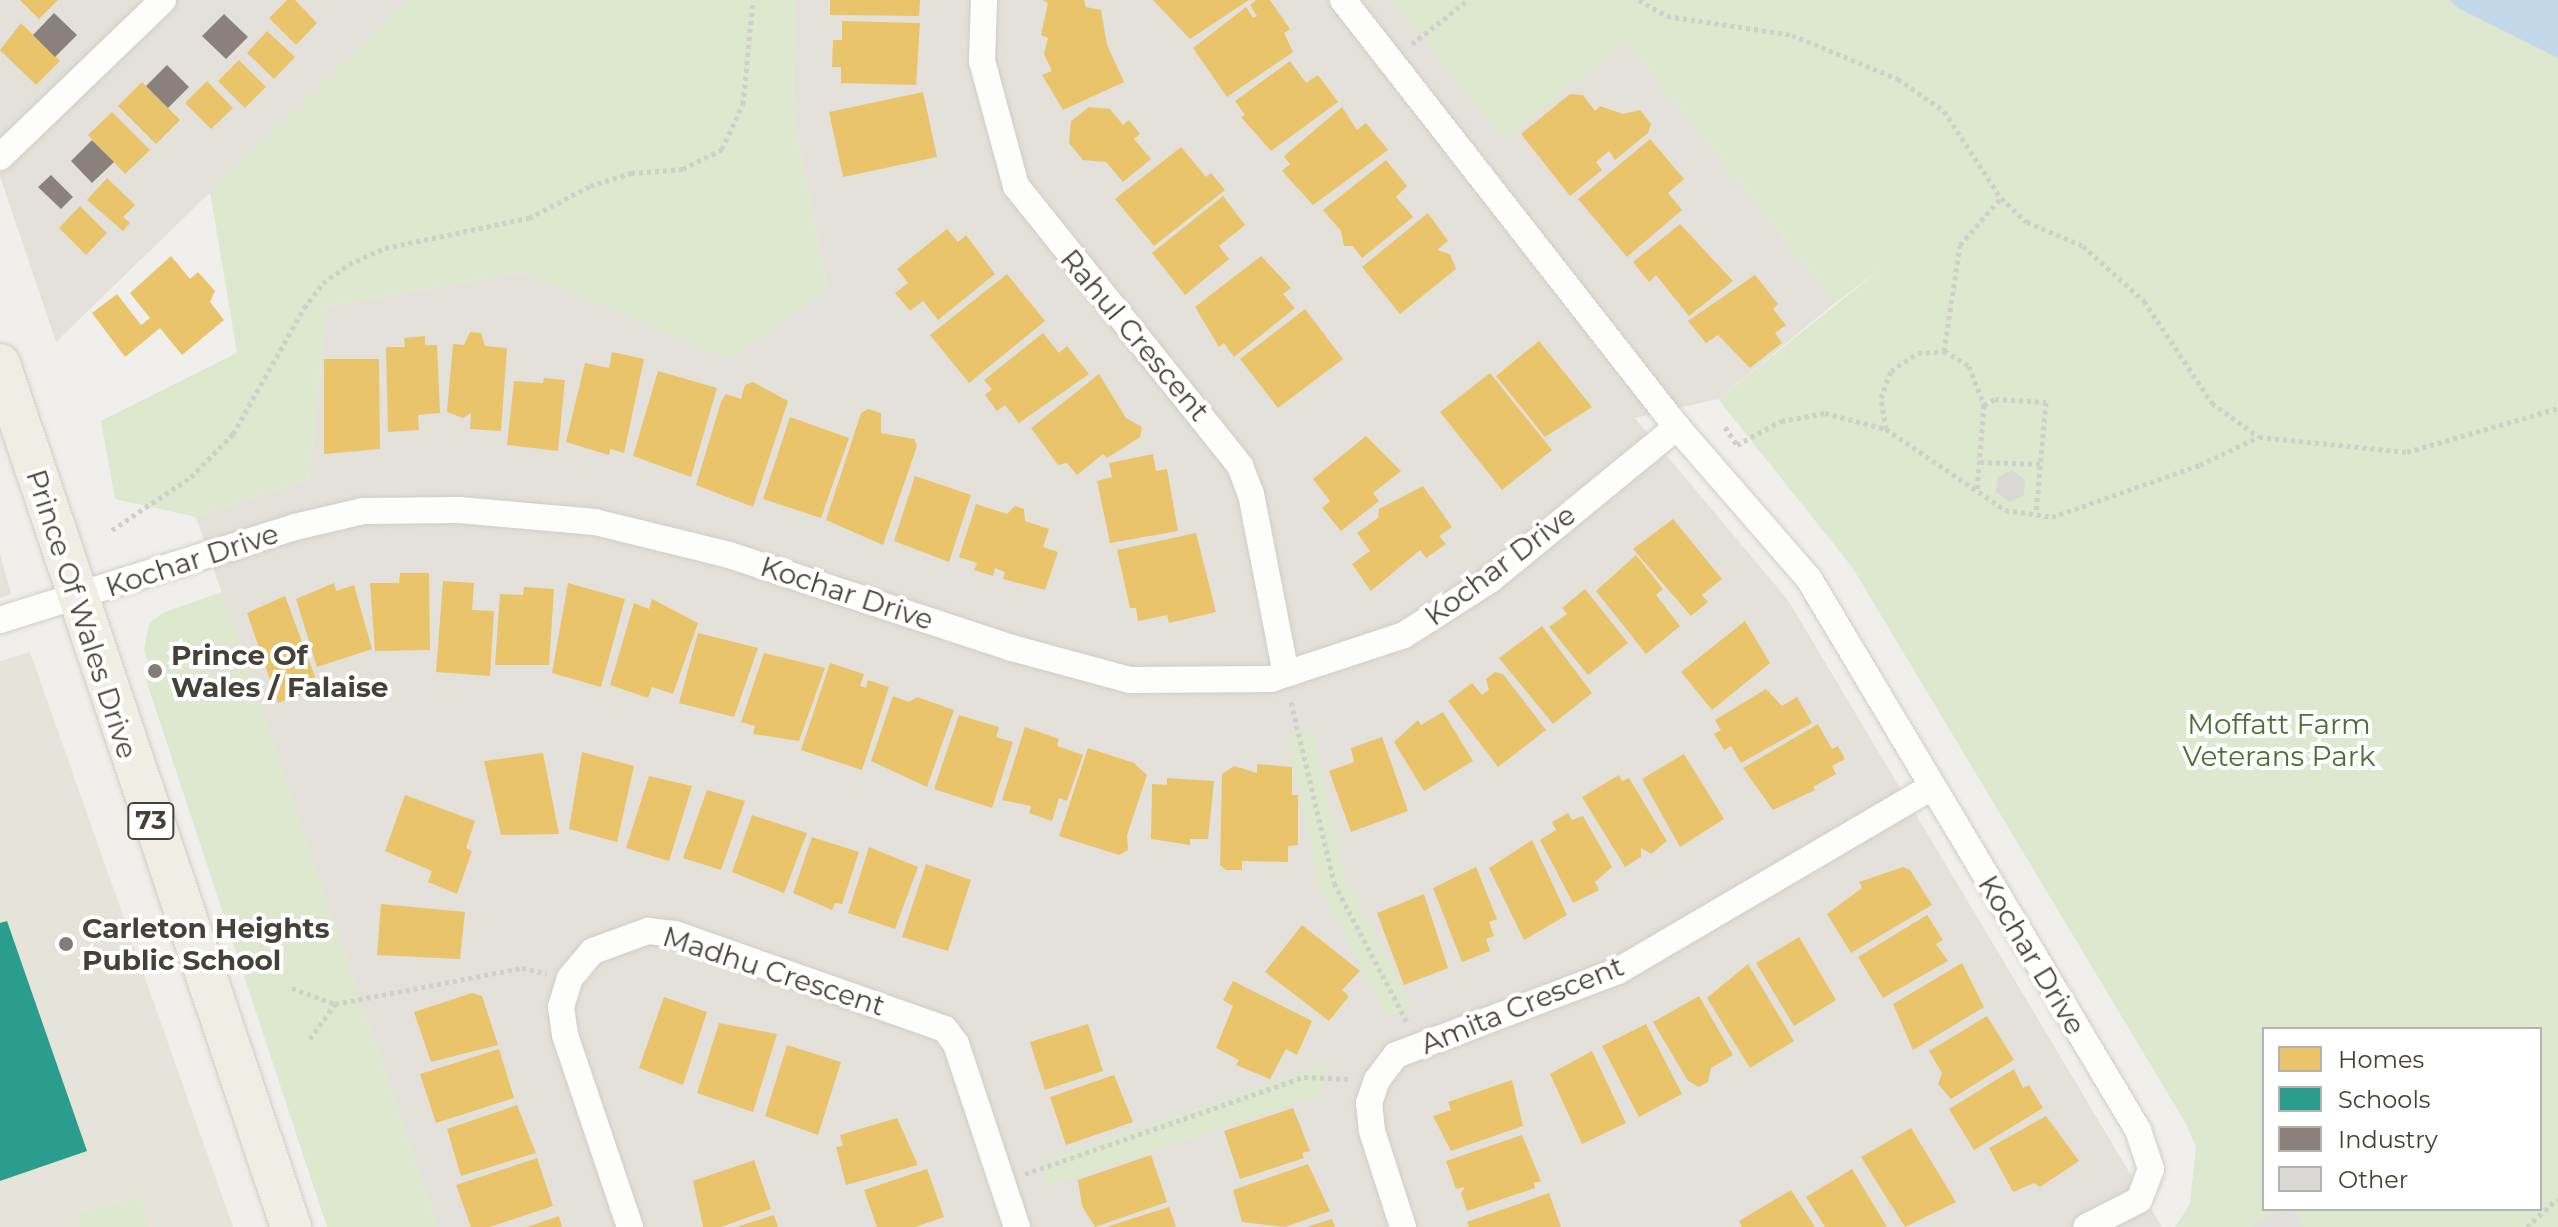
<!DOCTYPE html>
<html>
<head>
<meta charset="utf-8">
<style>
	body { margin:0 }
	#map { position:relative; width:2558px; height:1227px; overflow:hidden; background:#f1efeb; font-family:Montserrat,sans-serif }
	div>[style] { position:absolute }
	.residential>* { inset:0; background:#e4e1da }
	.education>* { inset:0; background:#e6e3d8 }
	.green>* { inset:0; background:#dde8ce }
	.parking>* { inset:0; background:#e2e0dc }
	.water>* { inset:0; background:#c1d8ea }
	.homes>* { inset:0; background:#e9c46a }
	.schools>* { inset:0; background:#2a9d8f }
	.industry>* { inset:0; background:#8a817c }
	.building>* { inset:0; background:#dad8d4 }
	.path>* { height:5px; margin-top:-2.5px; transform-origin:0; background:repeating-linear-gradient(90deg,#d1cfcc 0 4px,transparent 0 8px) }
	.roads { filter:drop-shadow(0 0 2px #cfcdc9) drop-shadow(0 0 2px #cfcdc9) }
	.minor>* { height:26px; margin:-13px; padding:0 13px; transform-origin:13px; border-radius:13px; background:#fdfdfc }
	.primary>* { height:40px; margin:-20px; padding:0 20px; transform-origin:20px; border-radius:20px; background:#f0ede5 }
	.dots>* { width:22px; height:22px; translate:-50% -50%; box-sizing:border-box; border:4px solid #fff; border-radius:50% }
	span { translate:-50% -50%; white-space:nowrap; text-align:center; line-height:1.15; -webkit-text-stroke:8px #fff; paint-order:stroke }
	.shield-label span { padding:2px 6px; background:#fff; border:2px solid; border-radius:6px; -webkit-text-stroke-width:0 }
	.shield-label { font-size:26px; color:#464138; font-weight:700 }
	.street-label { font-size:28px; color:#464138 }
	.poi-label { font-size:28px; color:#464138; font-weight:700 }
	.left { translate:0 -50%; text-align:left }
	.park-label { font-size:28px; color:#487231 }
	.legend { position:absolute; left:2262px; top:1027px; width:280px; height:184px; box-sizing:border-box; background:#fff; border:2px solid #b5b3af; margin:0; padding:10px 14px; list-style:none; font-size:24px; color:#464138 }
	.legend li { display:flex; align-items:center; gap:16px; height:40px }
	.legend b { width:40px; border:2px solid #b5b3af }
</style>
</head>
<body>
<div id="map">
	<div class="residential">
		<i style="clip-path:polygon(0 0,408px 0,56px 342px,0 176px)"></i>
		<i style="clip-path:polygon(795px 0,1393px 0,1504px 139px,1626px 42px,1835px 303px,1718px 399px,1635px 418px,1788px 600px,2162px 1227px,438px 1227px,196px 517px,309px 479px,327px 306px,524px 272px,571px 288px,828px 290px,793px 112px)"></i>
		<i style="clip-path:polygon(0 554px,11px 594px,0 598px)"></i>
	</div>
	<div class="education">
		<i style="clip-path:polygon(30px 652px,233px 1227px,0 1227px,0 661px)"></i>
	</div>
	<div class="green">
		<i style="clip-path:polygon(408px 0,795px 0,793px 112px,828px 290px,729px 359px,524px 272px,327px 306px,309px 479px,196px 517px,115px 499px,101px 421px,237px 353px,210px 192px)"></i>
		<i style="clip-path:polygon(evenodd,1393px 0,2450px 0,2558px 58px,2558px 1227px,2175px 1227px,2190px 1204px,2196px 1147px,2186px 1124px,1852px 567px,1718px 399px,1882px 268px,1835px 303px,1626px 42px,1504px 140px,1393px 0,2264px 1029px,2540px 1029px,2540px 1209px,2264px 1209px,2264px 1029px)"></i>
		<i style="clip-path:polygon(222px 592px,438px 1227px,327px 1227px,146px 680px,152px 677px,144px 650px,149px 624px,162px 613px)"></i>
		<i style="clip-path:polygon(1313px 728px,1345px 879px,1413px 1008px,1387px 1017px,1319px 888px,1287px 734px)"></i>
		<i style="clip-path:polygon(1329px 1063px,1322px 1094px,1047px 1187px,1038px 1162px)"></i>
		<i style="clip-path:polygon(140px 1197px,148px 1227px,80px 1227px,77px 1215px)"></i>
	</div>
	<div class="parking">
		<i style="clip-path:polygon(2280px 1209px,2293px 1209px,2304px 1227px,2251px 1227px)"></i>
	</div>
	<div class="water">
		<i style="clip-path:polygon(2450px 0,2558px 0,2558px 58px,2458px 8px)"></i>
	</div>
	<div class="homes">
		<i style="clip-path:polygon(20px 0,58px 0,39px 19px)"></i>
		<i style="clip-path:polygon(287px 0,295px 0,317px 23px,296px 45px,269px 18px)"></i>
		<i style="clip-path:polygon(830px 0,920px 0,919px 16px,830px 15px)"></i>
		<i style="clip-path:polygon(1042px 0,1084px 0,1086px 7px,1101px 10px,1107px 45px,1124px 82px,1063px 110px,1042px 75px,1052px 71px,1044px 54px,1048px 38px,1041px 35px,1048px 3px)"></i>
		<i style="clip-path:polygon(1153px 0,1249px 0,1190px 39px)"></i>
		<i style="clip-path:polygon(1256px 0,1270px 0,1290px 29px,1284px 33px,1293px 52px,1227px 97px,1193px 48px,1246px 7px,1253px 18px,1257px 16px,1250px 5px)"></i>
		<i style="clip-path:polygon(842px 21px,920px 23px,916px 85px,841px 83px,841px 67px,832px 67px,833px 40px,842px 40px)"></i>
		<i style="clip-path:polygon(21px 23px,60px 61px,36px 85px,0 50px)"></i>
		<i style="clip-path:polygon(267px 31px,295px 57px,274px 79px,247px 53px)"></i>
		<i style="clip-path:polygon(239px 60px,266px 87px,245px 108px,218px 81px)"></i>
		<i style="clip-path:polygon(1290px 61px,1306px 83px,1318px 75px,1338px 102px,1271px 151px,1241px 117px,1245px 115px,1235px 101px)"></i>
		<i style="clip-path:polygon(207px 81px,233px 108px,211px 129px,185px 103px)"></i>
		<i style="clip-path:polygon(142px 82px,180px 120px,156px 144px,118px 106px)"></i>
		<i style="clip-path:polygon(923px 92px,937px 157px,843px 177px,829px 112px)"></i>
		<i style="clip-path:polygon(1570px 94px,1583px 95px,1595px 111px,1600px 106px,1623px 114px,1640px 110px,1651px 124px,1648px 133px,1615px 160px,1609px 151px,1596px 162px,1602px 170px,1570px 196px,1521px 134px)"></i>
		<i style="clip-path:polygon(1089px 107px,1110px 109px,1123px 125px,1129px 120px,1140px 134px,1134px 139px,1151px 159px,1123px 182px,1106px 162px,1083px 160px,1069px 143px,1071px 121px)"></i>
		<i style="clip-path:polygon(1342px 107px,1357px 130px,1366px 123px,1388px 150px,1313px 205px,1282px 171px,1290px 164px,1284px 156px)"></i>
		<i style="clip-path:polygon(112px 112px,150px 150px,125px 174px,88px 135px)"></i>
		<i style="clip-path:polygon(1650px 139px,1684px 179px,1668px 193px,1682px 210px,1627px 257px,1578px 199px)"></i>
		<i style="clip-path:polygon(1181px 147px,1206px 177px,1211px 173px,1225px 190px,1154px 246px,1115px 199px)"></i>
		<i style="clip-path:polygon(1386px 160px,1407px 186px,1396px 197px,1413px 217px,1362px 258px,1353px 246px,1344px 246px,1341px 231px,1323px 210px)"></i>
		<i style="clip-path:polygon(107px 178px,135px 205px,123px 217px,130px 223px,123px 231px,87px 200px)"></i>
		<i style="clip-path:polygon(1223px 196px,1245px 225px,1219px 246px,1229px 259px,1185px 295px,1152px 253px)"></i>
		<i style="clip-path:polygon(80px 206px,107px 233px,86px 255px,59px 228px)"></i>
		<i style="clip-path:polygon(1428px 213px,1448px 241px,1437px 250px,1450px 254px,1456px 269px,1400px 314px,1362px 267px)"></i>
		<i style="clip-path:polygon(1680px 224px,1733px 281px,1689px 316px,1656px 275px,1649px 282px,1633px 262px)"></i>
		<i style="clip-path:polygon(947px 229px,958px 242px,966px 235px,995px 274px,938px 320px,923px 301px,910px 311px,895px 293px,908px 283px,897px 269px)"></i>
		<i style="clip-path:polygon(171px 256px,190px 279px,198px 272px,215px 291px,210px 302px,224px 320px,182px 355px,160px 328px,125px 357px,92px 313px,117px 294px,141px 325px,150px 318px,130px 293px)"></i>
		<i style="clip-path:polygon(1261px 256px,1291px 288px,1283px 294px,1295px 308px,1234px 357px,1224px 343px,1219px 347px,1195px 307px)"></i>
		<i style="clip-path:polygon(1007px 274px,1045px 321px,969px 383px,930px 335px)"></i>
		<i style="clip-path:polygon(1755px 275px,1778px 304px,1773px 309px,1786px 325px,1775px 333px,1782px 343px,1750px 368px,1718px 335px,1706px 343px,1688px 321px)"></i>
		<i style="clip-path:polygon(1305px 309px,1343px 359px,1278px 408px,1240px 359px)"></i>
		<i style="clip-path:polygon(470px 332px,481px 333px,485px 346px,507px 348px,501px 431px,470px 429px,471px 413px,463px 418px,447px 412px,453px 344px,464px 345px)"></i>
		<i style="clip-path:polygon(1043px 333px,1059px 353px,1067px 346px,1089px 374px,1019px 423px,1005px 405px,997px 411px,985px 395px,992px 389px,984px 380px)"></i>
		<i style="clip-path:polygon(425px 336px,425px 345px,437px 345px,440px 413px,418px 415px,419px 430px,388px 432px,386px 347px,405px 347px,404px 338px)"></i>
		<i style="clip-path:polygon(1539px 341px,1592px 407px,1545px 437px,1496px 376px)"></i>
		<i style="clip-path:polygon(612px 352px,644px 359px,624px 453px,610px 449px,609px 455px,566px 442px,585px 363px,609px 368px)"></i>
		<i style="clip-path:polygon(324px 359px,379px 359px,380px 449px,324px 454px)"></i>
		<i style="clip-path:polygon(658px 371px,717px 388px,691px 477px,633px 456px)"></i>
		<i style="clip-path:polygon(1490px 373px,1552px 450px,1502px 490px,1440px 412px)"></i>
		<i style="clip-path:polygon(1099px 374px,1126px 418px,1142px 427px,1140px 437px,1107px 458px,1103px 454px,1077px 475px,1067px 463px,1058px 465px,1031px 428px)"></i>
		<i style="clip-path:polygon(544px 378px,565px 380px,558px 451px,507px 445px,514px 381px,543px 383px)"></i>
		<i style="clip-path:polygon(753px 382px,788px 401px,753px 507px,696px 485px,721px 402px,726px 394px,741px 399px,745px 385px)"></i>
		<i style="clip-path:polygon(868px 409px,881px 413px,881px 433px,914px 439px,917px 446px,883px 545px,826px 520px,861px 413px)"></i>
		<i style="clip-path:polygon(790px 417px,849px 438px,821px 518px,763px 499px)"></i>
		<i style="clip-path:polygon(1366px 436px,1401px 471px,1373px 493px,1379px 501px,1341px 531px,1322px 508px,1330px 501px,1313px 479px)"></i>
		<i style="clip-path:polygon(1153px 454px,1156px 471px,1167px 469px,1178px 531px,1110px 543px,1097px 481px,1112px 477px,1109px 463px)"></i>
		<i style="clip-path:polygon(915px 476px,971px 495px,949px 562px,894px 541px)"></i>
		<i style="clip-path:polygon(1423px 486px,1452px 527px,1439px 536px,1446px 544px,1426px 558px,1420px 550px,1371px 591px,1352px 564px,1370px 551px,1357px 533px,1378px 518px,1379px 509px)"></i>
		<i style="clip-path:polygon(976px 504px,1007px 514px,1015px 506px,1024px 509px,1025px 521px,1049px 529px,1043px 547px,1058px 552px,1045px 590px,1003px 579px,1005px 572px,995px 568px,993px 576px,974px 570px,977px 563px,959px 557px)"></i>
		<i style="clip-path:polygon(1673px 519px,1722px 579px,1702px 595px,1708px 602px,1691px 616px,1633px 549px)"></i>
		<i style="clip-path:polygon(1196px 533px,1216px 612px,1169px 623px,1167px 615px,1138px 621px,1136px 608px,1130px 608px,1117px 550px)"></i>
		<i style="clip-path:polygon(1636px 555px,1663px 589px,1656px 595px,1680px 626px,1646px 654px,1596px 591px)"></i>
		<i style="clip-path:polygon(400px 573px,429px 573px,430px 650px,375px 651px,370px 583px,399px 583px)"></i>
		<i style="clip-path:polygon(443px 581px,474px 583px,472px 610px,494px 611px,490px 676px,436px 672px)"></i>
		<i style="clip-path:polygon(334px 583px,336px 591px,354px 585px,372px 649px,317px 667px,296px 599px)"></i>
		<i style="clip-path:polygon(568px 583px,625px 599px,601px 687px,552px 673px)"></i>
		<i style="clip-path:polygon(524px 587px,554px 589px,549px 665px,495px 665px,500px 594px,523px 595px)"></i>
		<i style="clip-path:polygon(1585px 589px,1628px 643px,1588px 675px,1549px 627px,1567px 614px,1562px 608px)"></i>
		<i style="clip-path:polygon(285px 596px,319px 688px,278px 703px,247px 613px)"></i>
		<i style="clip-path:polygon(652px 599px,698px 623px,673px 694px,652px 687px,648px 698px,610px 685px,634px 603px,649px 609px)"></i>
		<i style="clip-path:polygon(1745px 621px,1770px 663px,1712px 710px,1681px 672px)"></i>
		<i style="clip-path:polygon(1542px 626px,1592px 693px,1553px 724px,1499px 658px)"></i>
		<i style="clip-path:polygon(698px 633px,758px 648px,734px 717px,679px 703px)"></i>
		<i style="clip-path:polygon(764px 653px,825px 668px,799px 741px,753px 734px,755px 726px,741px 722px)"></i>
		<i style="clip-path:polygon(830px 663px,864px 674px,860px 686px,866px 688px,868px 680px,889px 687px,862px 770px,801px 750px)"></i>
		<i style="clip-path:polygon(1495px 672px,1503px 674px,1546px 730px,1498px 767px,1448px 701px,1472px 683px,1482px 695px,1489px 690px,1486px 679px)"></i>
		<i style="clip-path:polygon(1766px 689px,1782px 706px,1797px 697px,1812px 723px,1741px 763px,1731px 746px,1724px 750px,1714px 734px,1721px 730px,1715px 720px)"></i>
		<i style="clip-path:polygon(893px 696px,909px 702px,917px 697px,954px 710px,927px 787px,871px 761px)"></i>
		<i style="clip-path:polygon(1443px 712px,1473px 761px,1424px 791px,1394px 742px,1418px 720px,1421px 725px)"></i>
		<i style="clip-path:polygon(959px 715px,999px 727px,996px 737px,1013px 742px,992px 808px,934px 789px)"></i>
		<i style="clip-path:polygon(1818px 724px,1832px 749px,1838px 746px,1845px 759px,1832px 766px,1836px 774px,1813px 787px,1815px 790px,1773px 810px,1743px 768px)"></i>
		<i style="clip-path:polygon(1025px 727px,1059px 739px,1057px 746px,1083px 755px,1067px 801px,1059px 798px,1052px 821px,1029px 813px,1031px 806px,1002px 800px)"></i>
		<i style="clip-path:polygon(1382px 737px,1408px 811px,1351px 832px,1329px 771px,1354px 762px,1351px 748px)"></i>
		<i style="clip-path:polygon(1088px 748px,1134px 763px,1147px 775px,1127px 835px,1128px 850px,1119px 855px,1059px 836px)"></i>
		<i style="clip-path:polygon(582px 752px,634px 766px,617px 842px,569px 829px)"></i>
		<i style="clip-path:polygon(543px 753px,559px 834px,501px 835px,484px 761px)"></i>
		<i style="clip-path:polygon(1684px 754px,1724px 819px,1680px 847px,1642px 779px)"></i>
		<i style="clip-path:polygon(1257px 764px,1292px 767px,1292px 795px,1298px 795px,1298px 845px,1288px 846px,1288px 862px,1242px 861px,1242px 870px,1226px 870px,1220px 865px,1222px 774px,1234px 766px,1257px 773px)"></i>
		<i style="clip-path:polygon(1619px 775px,1622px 781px,1629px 778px,1667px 841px,1651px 854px,1641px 848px,1641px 857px,1625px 867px,1582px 797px)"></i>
		<i style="clip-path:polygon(649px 776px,692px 786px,669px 861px,626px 848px)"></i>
		<i style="clip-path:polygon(1167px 778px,1214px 781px,1208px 839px,1190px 839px,1190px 845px,1151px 839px,1152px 784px,1167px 785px)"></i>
		<i style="clip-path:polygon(707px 790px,745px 801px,721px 870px,683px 858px)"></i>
		<i style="clip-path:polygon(405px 795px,475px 821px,466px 848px,472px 851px,457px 894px,428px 882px,432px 871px,385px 851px)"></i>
		<i style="clip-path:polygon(1568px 813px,1572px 820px,1583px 816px,1612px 867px,1595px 882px,1599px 890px,1573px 903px,1540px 840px,1556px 830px,1552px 822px)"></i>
		<i style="clip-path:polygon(752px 815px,807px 833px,784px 893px,732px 872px)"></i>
		<i style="clip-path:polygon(812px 837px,859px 852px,842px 904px,835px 903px,832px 910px,793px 893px)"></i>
		<i style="clip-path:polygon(1532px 840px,1567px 915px,1524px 940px,1489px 868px)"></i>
		<i style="clip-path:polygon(869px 847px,918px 867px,895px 929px,848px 913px)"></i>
		<i style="clip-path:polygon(926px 864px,971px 880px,948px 951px,902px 937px)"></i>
		<i style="clip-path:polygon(1476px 867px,1497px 919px,1489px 922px,1494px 936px,1486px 939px,1490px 951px,1462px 962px,1433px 888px)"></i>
		<i style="clip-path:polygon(1903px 867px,1910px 870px,1932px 905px,1851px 953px,1827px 914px,1862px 888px,1859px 882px)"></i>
		<i style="clip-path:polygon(1424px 894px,1448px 968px,1404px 985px,1377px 913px)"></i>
		<i style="clip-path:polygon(381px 904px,465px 912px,460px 959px,377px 955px)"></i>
		<i style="clip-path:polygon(1927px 915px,1943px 940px,1936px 944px,1948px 961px,1883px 998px,1858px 957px)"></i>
		<i style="clip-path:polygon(1302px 925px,1360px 971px,1342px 990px,1349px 996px,1329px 1021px,1265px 972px)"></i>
		<i style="clip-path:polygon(1799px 937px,1836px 1000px,1794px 1026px,1756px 963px)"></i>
		<i style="clip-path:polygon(1962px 963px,1984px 1007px,1913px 1050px,1893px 1004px)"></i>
		<i style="clip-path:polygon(1748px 964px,1794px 1041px,1750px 1068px,1707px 998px)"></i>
		<i style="clip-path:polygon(1233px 981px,1312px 1021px,1297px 1055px,1286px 1049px,1270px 1079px,1236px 1065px,1239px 1060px,1216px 1048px,1233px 1006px,1223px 1000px)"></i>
		<i style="clip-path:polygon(472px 993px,482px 996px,498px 1045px,431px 1062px,414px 1012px)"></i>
		<i style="clip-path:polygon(1699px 996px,1733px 1055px,1711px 1068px,1708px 1082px,1699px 1087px,1688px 1081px,1653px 1022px)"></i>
		<i style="clip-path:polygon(664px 997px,707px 1012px,683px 1085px,639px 1068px)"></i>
		<i style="clip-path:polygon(1987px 1016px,2014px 1060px,1951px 1099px,1938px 1084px,1942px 1073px,1929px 1051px)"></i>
		<i style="clip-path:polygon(719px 1023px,777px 1034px,753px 1112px,697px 1093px)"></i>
		<i style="clip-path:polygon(1088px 1024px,1103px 1071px,1045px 1090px,1030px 1042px)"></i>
		<i style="clip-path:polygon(1646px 1024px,1682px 1094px,1639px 1117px,1602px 1046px)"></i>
		<i style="clip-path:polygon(787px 1045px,841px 1062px,818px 1135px,765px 1116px)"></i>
		<i style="clip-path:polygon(499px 1049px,514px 1098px,436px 1123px,420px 1074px)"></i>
		<i style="clip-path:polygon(1592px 1051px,1626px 1123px,1582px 1144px,1550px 1074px)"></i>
		<i style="clip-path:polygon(2014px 1069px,2023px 1088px,2029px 1085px,2043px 1108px,1974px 1150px,1949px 1109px)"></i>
		<i style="clip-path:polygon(1114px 1075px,1133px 1122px,1066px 1145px,1050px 1097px)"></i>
		<i style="clip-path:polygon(1512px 1080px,1523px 1126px,1451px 1151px,1433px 1116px,1451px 1110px,1448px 1102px)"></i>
		<i style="clip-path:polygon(517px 1105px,536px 1153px,461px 1176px,447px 1129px)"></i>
		<i style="clip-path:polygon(1293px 1108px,1310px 1151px,1302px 1153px,1304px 1158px,1240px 1179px,1224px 1131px)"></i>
		<i style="clip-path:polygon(2046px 1116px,2079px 1161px,2040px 1187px,2034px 1183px,2013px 1192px,1989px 1148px)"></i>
		<i style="clip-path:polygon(897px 1118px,918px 1165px,846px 1185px,836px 1147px,843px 1146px,840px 1135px)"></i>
		<i style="clip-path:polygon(1911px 1128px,1956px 1202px,1905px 1227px,1861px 1157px)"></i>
		<i style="clip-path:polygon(1522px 1135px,1541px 1181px,1534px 1183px,1535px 1188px,1467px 1211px,1461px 1193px,1465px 1187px,1456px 1189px,1446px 1161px)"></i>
		<i style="clip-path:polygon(1151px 1155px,1167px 1202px,1095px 1227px,1082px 1206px,1078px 1180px)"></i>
		<i style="clip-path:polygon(537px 1158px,553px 1206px,490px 1227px,471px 1227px,456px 1185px)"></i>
		<i style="clip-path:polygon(754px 1160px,771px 1209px,721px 1227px,703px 1227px,693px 1181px)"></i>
		<i style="clip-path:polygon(1308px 1164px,1330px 1211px,1285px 1227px,1242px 1222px,1233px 1190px)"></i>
		<i style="clip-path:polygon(927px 1169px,944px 1217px,915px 1227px,877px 1227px,864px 1190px)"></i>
		<i style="clip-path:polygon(1852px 1169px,1887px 1227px,1825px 1227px,1806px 1197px)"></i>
		<i style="clip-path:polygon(1791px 1190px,1815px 1227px,1742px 1227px,1739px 1221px)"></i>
		<i style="clip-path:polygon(1549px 1193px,1561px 1227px,1469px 1227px,1467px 1222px)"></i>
		<i style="clip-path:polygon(1169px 1207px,1176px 1227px,1109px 1227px,1109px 1226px)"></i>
		<i style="clip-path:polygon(774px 1215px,778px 1227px,739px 1227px,739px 1226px)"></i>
		<i style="clip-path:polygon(559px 1216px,562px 1227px,527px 1227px)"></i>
		<i style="clip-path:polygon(1332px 1219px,1335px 1227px,1309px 1227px,1309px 1226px)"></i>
	</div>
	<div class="schools">
		<i style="clip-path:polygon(7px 921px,87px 1151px,0 1181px,0 923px)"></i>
	</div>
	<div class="industry">
		<i style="clip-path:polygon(54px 13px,77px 35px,55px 57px,33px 35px)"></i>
		<i style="clip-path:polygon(224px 14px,248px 37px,226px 59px,202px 36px)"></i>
		<i style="clip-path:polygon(167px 65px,189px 87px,168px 108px,146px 86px)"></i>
		<i style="clip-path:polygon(92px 140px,114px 162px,92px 183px,71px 161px)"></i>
		<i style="clip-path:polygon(51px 175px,73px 197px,61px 209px,38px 187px)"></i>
	</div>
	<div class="building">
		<i style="clip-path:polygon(2012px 470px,2025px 480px,2024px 495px,2009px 502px,1996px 492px,1998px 477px)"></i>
	</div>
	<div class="path">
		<i style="left:1639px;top:0;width:32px;rotate:30deg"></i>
		<i style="left:1667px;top:16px;width:126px;rotate:8.6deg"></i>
		<i style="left:1792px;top:35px;width:115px;rotate:22.5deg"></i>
		<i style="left:1898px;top:79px;width:56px;rotate:34.8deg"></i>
		<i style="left:1944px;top:111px;width:104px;rotate:56.8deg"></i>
		<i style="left:2001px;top:198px;width:35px;rotate:43deg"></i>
		<i style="left:2027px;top:222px;width:61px;rotate:23.2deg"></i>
		<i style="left:2083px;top:246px;width:82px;rotate:42deg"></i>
		<i style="left:2144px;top:301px;width:123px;rotate:56.3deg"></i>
		<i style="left:2212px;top:403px;width:58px;rotate:35.9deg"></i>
		<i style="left:2259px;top:437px;width:149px;rotate:5.8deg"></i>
		<i style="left:2407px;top:452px;width:157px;rotate:-16.2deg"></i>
		<i style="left:1412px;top:44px;width:71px;rotate:-38.2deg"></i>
		<i style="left:1944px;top:351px;width:107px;rotate:-81.4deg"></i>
		<i style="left:1960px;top:245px;width:62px;rotate:-48.9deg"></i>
		<i style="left:1984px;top:405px;width:13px;rotate:-29deg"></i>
		<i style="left:1995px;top:399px;width:51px;rotate:3.4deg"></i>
		<i style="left:2046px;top:402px;width:112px;rotate:95.1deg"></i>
		<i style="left:1725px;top:427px;width:22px;rotate:56deg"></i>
		<i style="left:1737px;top:445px;width:50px;rotate:-28.6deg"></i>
		<i style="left:1781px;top:421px;width:45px;rotate:-10.3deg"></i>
		<i style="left:1825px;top:413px;width:63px;rotate:14.7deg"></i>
		<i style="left:1886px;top:429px;width:144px;rotate:34.2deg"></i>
		<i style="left:2005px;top:510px;width:48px;rotate:8.5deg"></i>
		<i style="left:2052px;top:517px;width:157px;rotate:-19.4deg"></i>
		<i style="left:2200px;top:465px;width:64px;rotate:-25.8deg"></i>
		<i style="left:1886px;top:429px;width:31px;rotate:-99deg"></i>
		<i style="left:1881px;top:398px;width:29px;rotate:-70deg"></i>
		<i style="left:1891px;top:371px;width:32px;rotate:-34deg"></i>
		<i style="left:1918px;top:353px;width:26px;rotate:-4deg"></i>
		<i style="left:1944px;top:351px;width:29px;rotate:31deg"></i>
		<i style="left:1969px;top:366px;width:42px;rotate:69deg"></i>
		<i style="left:1984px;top:405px;width:86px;rotate:94.7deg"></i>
		<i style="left:1980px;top:462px;width:60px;rotate:1.9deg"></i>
		<i style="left:112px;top:530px;width:95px;rotate:-33.9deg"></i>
		<i style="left:191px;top:477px;width:60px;rotate:-45.7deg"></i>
		<i style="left:233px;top:434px;width:145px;rotate:-60.6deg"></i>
		<i style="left:304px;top:308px;width:31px;rotate:-53deg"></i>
		<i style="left:323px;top:283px;width:32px;rotate:-36deg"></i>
		<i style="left:349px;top:264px;width:39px;rotate:-24deg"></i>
		<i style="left:385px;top:248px;width:147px;rotate:-11.8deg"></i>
		<i style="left:529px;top:218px;width:69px;rotate:-27.7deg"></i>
		<i style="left:590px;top:186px;width:43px;rotate:-17.6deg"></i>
		<i style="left:631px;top:173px;width:52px;rotate:-4.4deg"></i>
		<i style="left:683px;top:169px;width:44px;rotate:-27.1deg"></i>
		<i style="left:722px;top:149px;width:50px;rotate:-65deg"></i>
		<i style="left:743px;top:104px;width:104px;rotate:-84.5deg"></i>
		<i style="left:1291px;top:702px;width:186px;rotate:76.6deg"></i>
		<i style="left:1334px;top:883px;width:159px;rotate:62.3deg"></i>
		<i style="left:292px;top:988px;width:46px;rotate:20.4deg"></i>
		<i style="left:335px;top:1004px;width:190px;rotate:-10.9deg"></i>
		<i style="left:522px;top:968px;width:25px;rotate:12deg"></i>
		<i style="left:310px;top:1039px;width:43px;rotate:-54.5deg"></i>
		<i style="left:1025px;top:1174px;width:295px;rotate:-19.2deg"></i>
		<i style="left:1304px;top:1077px;width:47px;rotate:2.4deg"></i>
		<i style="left:2527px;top:1227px;width:42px;rotate:-43.1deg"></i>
	</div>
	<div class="roads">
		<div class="minor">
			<i style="left:984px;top:0;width:61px;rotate:91.9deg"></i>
			<i style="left:982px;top:61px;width:130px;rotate:74.8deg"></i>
			<i style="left:1016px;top:186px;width:359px;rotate:51.3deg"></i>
			<i style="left:1240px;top:466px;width:30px;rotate:69deg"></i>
			<i style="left:1251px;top:494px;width:183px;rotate:79deg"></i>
			<i style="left:1343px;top:0;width:542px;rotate:51.97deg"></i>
			<i style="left:1677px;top:427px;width:201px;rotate:49deg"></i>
			<i style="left:1809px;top:579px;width:642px;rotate:59.16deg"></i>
			<i style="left:2138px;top:1130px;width:41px;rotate:71.6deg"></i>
			<i style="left:2151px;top:1169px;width:33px;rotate:111deg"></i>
			<i style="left:2139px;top:1200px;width:59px;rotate:153deg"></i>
			<i style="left:0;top:157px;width:226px;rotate:-43.9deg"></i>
			<i style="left:0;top:620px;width:309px;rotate:-17.5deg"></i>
			<i style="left:295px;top:527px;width:70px;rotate:-13.2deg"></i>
			<i style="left:363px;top:511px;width:96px;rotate:-0.6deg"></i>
			<i style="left:459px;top:510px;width:137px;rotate:5deg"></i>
			<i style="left:595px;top:522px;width:138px;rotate:13.8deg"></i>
			<i style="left:729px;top:555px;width:298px;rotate:18.2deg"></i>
			<i style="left:1012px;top:648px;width:122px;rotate:15.2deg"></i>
			<i style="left:1130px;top:680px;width:141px;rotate:-0.4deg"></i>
			<i style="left:1271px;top:679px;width:140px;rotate:-18.3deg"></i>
			<i style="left:1404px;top:635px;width:102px;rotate:-32.6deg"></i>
			<i style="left:1490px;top:580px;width:242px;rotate:-39.3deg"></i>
			<i style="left:630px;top:1227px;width:203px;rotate:-108.7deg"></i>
			<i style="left:565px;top:1035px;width:28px;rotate:-98deg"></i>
			<i style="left:561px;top:1007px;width:30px;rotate:-73deg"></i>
			<i style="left:570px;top:978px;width:35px;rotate:-50deg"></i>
			<i style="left:593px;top:951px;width:59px;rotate:-20deg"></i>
			<i style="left:648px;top:931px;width:27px;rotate:6deg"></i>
			<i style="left:675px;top:934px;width:286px;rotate:19.4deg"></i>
			<i style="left:945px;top:1029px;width:19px;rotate:54deg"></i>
			<i style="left:956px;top:1044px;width:193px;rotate:71.6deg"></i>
			<i style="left:1403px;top:1227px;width:101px;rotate:-107.9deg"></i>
			<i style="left:1372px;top:1131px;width:28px;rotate:-96deg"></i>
			<i style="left:1369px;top:1103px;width:24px;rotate:-71deg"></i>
			<i style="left:1377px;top:1080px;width:31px;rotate:-53deg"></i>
			<i style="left:1396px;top:1055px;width:237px;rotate:-20.7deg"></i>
			<i style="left:1618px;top:971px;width:363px;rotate:-30.4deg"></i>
		</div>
		<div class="primary">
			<i style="left:0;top:364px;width:911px;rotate:71.37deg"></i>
		</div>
	</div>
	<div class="dots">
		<i style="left:155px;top:671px;background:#827e77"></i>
		<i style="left:66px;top:944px;background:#827e77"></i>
	</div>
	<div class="shield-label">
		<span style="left:151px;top:821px">73</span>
	</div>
	<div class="street-label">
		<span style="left:1135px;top:335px;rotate:50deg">Rahul Crescent</span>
		<span style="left:192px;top:560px;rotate:-18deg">Kochar Drive</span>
		<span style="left:1500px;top:565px;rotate:-37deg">Kochar Drive</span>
		<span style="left:847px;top:593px;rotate:18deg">Kochar Drive</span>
		<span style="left:82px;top:614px;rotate:72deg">Prince Of Wales Drive</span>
		<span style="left:2032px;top:955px;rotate:59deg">Kochar Drive</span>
		<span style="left:774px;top:971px;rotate:18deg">Madhu Crescent</span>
		<span style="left:1522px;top:1005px;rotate:-22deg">Amita Crescent</span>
	</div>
	<div class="poi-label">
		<span class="left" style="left:171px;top:671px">Prince Of<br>Wales / Falaise</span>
		<span class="left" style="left:82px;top:944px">Carleton Heights<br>Public School</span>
	</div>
	<div class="park-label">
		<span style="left:2279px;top:740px">Moffatt Farm<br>Veterans Park</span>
	</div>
	<ul class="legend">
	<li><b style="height:22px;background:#e9c46a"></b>Homes</li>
	<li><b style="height:22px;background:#2a9d8f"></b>Schools</li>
	<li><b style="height:22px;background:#8a817c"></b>Industry</li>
	<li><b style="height:22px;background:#dad8d4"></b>Other</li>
	</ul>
</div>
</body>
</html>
